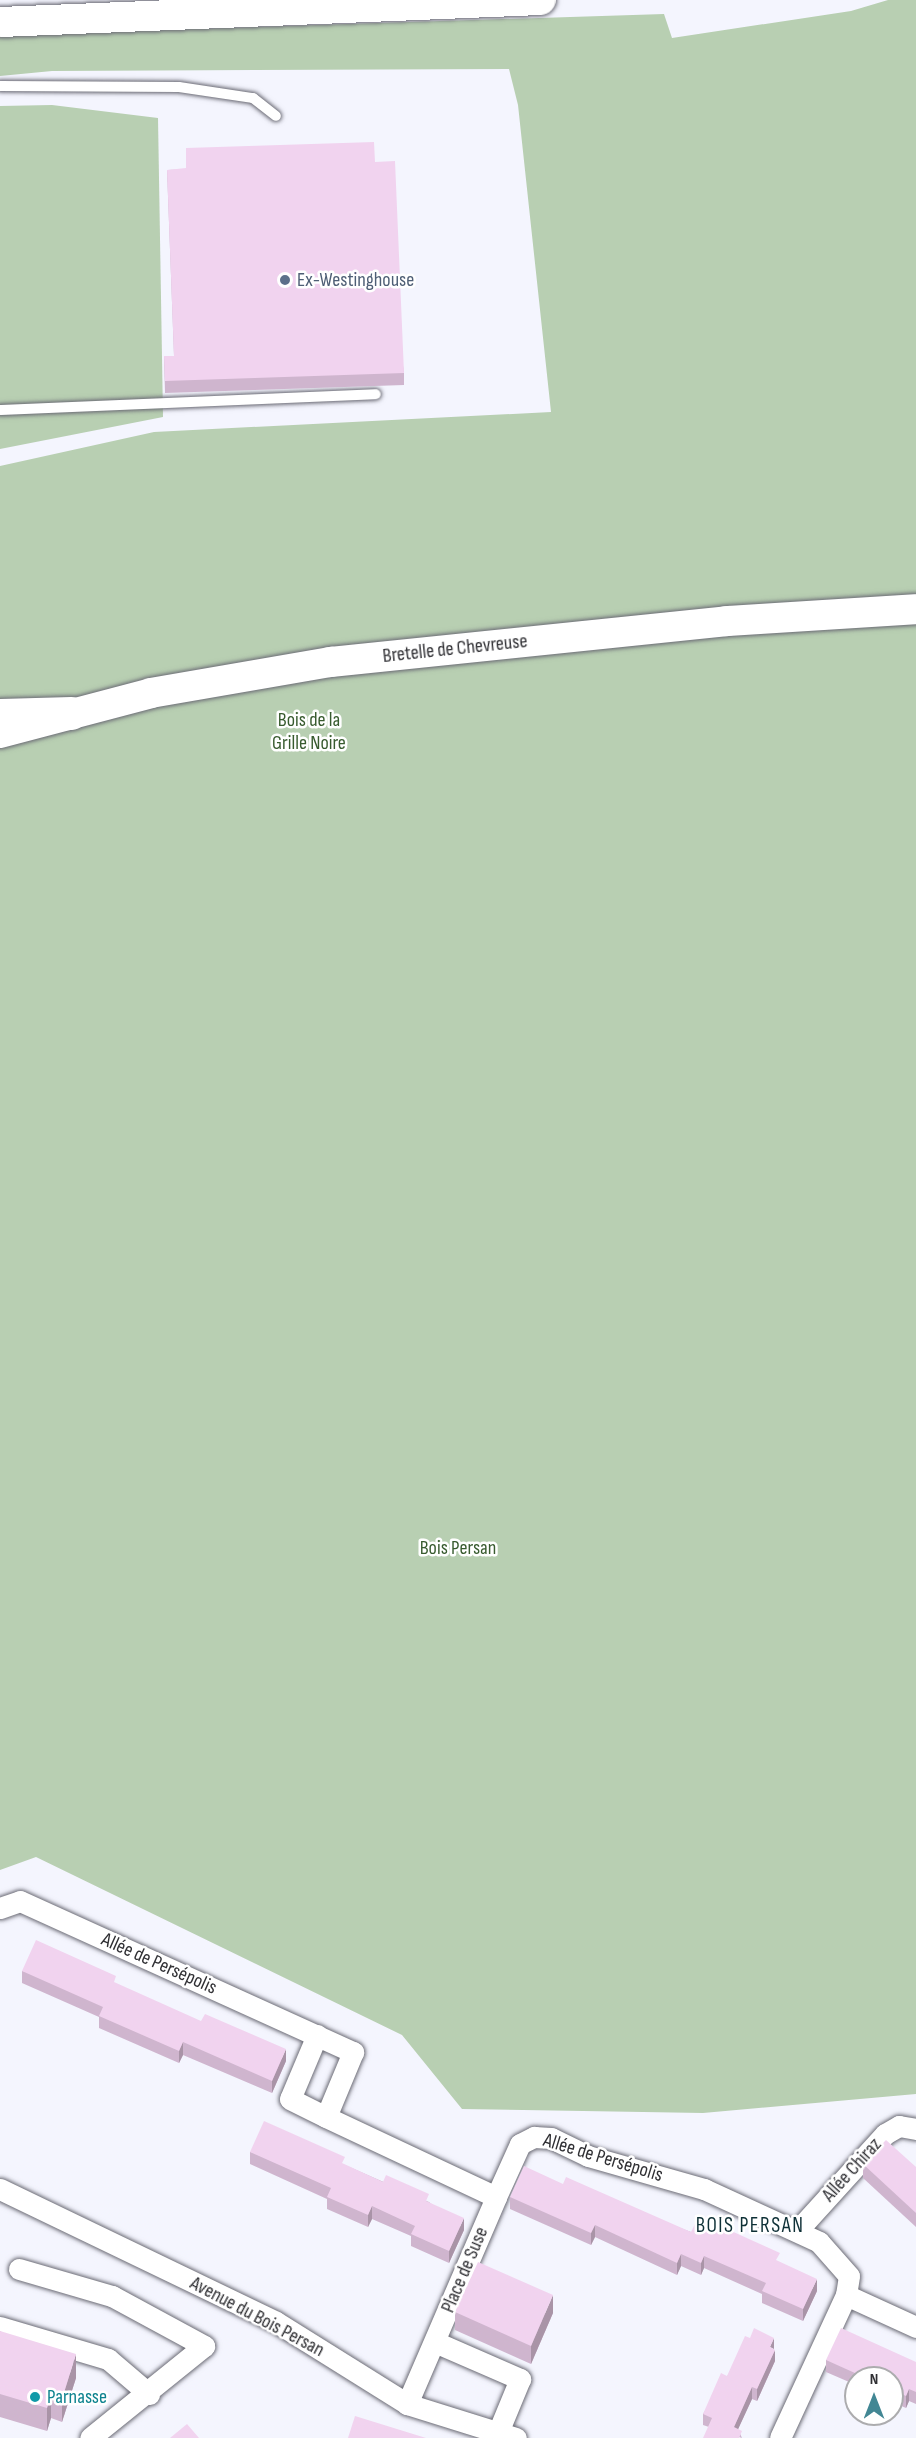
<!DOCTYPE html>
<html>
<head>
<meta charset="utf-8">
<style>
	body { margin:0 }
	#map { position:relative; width:916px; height:2438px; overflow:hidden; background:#f4f5fe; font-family:"Sofia Sans Condensed",sans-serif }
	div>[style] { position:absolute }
	.green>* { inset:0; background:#b8cfb2 }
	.roads { filter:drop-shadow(0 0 2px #6b6b75) drop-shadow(0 0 2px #6b6b75) }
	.service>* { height:10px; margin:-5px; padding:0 5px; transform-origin:5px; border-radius:5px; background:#fff }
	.minor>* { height:21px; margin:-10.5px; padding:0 10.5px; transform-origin:10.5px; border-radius:10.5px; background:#fff }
	.secondary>* { height:30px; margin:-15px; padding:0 15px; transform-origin:15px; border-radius:15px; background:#fff }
	.trunk>* { height:33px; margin:-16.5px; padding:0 16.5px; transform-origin:16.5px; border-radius:16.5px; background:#fff }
	.wall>* { inset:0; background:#cfb5ce }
	.shaded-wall>* { inset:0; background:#a994a7 }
	.building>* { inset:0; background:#f1d3ef }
	.dots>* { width:16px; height:16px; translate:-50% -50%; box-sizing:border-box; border:3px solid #fff; border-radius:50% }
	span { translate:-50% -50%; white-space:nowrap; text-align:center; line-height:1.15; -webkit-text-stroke:5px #fff; paint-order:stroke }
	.service-label { font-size:20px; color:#4e5e75 }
	.left { translate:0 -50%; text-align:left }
	.street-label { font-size:20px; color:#303034 }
	.park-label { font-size:20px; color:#385b2f }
	.culture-label { font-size:20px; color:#0d838f }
	.neighbourhood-label { font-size:21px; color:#0e3036; letter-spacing:1.5px }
	.north { position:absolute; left:844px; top:2366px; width:60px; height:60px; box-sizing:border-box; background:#fff; border:2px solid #acacae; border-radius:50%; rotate:0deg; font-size:16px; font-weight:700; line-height:24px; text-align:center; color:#303034 }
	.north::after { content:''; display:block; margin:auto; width:21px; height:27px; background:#428794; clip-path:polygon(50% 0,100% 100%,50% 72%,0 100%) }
</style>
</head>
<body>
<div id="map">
	<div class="green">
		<i style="clip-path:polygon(888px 0,916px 0,916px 2094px,703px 2113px,462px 2109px,402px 2035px,36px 1857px,0 1870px,0 466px,154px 432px,551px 412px,518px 105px,509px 69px,52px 71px,0 76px,0 35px,664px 14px,672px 38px,851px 11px)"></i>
		<i style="clip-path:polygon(52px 105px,158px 118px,163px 417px,0 449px,0 106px)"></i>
	</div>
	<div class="roads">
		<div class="service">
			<i style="left:0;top:86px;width:179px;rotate:0.3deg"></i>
			<i style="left:179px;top:87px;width:75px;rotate:8.5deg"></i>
			<i style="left:253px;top:98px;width:29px;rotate:38deg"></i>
			<i style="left:0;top:410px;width:376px;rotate:-2.4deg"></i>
		</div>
		<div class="minor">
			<i style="left:0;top:1908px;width:21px;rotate:-19deg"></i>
			<i style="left:20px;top:1901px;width:366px;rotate:24.4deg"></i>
			<i style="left:353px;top:2052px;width:70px;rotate:112.6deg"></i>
			<i style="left:326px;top:2117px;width:188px;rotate:25.2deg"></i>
			<i style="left:496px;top:2197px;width:58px;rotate:-65.6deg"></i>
			<i style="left:520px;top:2144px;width:16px;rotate:-27deg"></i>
			<i style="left:534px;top:2137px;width:17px;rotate:3deg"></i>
			<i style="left:551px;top:2138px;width:41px;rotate:25.9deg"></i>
			<i style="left:588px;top:2156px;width:121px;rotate:15.9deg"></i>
			<i style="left:704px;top:2189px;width:127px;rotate:24.7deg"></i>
			<i style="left:819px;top:2242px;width:45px;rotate:48.6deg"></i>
			<i style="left:849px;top:2276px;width:19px;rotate:99deg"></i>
			<i style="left:846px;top:2295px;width:157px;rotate:114.8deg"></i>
			<i style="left:317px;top:2035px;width:69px;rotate:112.9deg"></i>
			<i style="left:290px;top:2099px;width:40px;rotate:26.6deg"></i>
			<i style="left:0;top:2189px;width:306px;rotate:25.7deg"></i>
			<i style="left:276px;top:2322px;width:155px;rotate:32deg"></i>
			<i style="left:407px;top:2404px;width:114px;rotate:17.3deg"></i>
			<i style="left:797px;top:2231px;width:131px;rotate:-47.8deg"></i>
			<i style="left:885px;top:2134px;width:16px;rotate:-30deg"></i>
			<i style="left:899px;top:2126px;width:17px;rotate:10deg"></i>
			<i style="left:19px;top:2269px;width:97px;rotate:16.2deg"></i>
			<i style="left:112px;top:2296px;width:105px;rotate:28.5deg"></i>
			<i style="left:204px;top:2346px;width:146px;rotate:141.1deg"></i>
			<i style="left:846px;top:2295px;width:77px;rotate:24.6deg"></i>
			<i style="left:0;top:2327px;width:113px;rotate:16.5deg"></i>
			<i style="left:108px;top:2359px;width:54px;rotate:40.5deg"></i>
			<i style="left:435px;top:2342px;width:93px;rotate:23.5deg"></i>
			<i style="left:520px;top:2379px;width:57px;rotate:112.5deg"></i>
			<i style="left:407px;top:2404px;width:225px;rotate:-66.7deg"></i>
		</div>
		<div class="secondary">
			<i style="left:0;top:22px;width:541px;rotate:-2.33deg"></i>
			<i style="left:0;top:733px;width:156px;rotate:-14.8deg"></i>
			<i style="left:151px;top:693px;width:183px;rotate:-9.8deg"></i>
			<i style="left:331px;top:662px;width:398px;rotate:-5.9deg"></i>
			<i style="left:727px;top:621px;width:189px;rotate:-3.6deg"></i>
		</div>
		<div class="trunk">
			<i style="left:0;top:715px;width:71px;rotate:-1.6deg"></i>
		</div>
	</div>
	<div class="wall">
		<i style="clip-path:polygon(375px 162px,404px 373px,404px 385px,165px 393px,164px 356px,174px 356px,167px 170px)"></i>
		<i style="clip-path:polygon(22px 1971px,116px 1984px,286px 2061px,272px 2093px,183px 2055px,179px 2063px,99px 2028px,99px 2017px,22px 1983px)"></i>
		<i style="clip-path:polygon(250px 2152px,345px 2165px,429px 2202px,464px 2230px,449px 2263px,411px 2246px,411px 2236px,372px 2219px,368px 2227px,327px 2209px,327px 2199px,250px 2164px)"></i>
		<i style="clip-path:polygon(863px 2164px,916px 2167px,916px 2227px,863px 2178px)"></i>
		<i style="clip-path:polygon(563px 2184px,691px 2232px,817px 2291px,803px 2321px,762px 2303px,762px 2294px,704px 2268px,701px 2275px,681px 2266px,677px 2275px,595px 2237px,591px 2245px,510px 2209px,510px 2197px)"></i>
		<i style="clip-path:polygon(455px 2312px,553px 2313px,531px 2364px,455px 2330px)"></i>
		<i style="clip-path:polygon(0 2331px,76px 2378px,62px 2422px,51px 2418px,47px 2431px,0 2417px)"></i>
		<i style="clip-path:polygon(774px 2349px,775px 2361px,757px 2401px,752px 2399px,738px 2429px,742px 2438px,703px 2425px,703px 2414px,727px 2376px)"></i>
		<i style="clip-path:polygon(826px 2360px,916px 2362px,916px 2404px,909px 2401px,906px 2408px,892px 2402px,892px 2378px,856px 2378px,856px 2385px,826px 2372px)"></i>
	</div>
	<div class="shaded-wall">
		<i style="clip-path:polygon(183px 2042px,183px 2055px,179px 2063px,179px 2051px)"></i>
		<i style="clip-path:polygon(286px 2049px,286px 2061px,272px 2093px,272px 2081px)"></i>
		<i style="clip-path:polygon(372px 2206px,372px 2219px,368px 2227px,368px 2215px)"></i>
		<i style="clip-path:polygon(464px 2218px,464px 2230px,449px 2263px,449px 2251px)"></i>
		<i style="clip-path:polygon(595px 2225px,595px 2237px,591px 2245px,591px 2233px)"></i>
		<i style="clip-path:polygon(681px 2254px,681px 2266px,677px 2275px,677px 2263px)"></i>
		<i style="clip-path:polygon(704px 2256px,704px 2268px,701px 2275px,701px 2263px)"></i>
		<i style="clip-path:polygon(817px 2279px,817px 2291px,803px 2321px,803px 2309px)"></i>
		<i style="clip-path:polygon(553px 2295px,553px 2313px,531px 2364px,531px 2346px)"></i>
		<i style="clip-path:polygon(774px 2338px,774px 2349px,770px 2347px)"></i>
		<i style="clip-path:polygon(775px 2350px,775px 2361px,757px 2401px,757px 2389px)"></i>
		<i style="clip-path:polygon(76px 2354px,76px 2378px,62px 2422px,62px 2399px)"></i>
		<i style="clip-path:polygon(752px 2387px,752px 2399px,734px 2438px,734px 2427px)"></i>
		<i style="clip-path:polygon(909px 2389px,909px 2401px,906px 2408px,906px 2396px)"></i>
		<i style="clip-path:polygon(51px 2395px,51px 2418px,47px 2431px,47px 2408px)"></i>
	</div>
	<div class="building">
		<i style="clip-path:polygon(374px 142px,375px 162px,395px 161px,404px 373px,165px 381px,164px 356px,174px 356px,167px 170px,186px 168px,186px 148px)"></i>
		<i style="clip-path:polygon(36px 1940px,116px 1976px,114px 1982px,201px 2021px,205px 2014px,286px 2049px,272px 2081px,183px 2042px,179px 2051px,99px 2016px,103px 2007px,22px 1971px)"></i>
		<i style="clip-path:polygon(264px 2121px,345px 2157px,342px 2163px,383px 2182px,386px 2175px,429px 2194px,426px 2201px,464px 2218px,449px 2251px,411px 2234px,415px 2226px,372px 2206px,368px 2215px,327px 2197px,331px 2188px,250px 2152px)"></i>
		<i style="clip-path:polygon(886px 2140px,916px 2167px,916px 2213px,863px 2164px)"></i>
		<i style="clip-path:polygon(524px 2166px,563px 2184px,566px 2177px,691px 2232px,695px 2224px,715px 2233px,718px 2225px,780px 2253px,776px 2260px,817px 2279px,803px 2309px,762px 2291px,766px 2283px,704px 2256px,701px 2263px,681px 2254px,677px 2263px,595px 2225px,591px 2233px,510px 2197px)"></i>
		<i style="clip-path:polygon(478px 2262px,553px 2295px,531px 2346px,455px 2312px)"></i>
		<i style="clip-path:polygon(754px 2328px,774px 2338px,770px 2347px,775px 2350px,757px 2389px,752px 2387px,734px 2427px,742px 2431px,739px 2438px,703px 2438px,712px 2418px,703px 2414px,721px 2373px,727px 2376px,745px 2336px,750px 2338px)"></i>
		<i style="clip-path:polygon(841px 2328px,916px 2362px,916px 2392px,909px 2389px,906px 2396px,892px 2390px,892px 2378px,866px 2378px,826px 2360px)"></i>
		<i style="clip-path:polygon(0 2331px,76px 2354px,62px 2399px,51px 2395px,47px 2408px,0 2394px)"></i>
		<i style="clip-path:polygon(355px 2416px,426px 2438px,348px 2438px)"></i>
		<i style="clip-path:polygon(187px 2424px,199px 2438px,170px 2438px)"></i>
	</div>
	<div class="dots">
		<i style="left:285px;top:280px;background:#5c6f8a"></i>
		<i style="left:35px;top:2397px;background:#0f9aa8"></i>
	</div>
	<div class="service-label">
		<span class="left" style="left:297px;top:280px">Ex-Westinghouse</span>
	</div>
	<div class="street-label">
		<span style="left:455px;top:649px;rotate:-6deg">Bretelle de Chevreuse</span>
		<span style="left:159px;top:1964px;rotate:24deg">Allée de Persépolis</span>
		<span style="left:603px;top:2158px;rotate:17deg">Allée de Persépolis</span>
		<span style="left:852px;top:2170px;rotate:-48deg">Allée Chiraz</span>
		<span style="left:465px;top:2270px;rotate:-67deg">Place de Suse</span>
		<span style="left:257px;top:2317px;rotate:28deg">Avenue du Bois Persan</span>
	</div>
	<div class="park-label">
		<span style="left:309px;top:732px">Bois de la<br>Grille Noire</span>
		<span style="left:458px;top:1548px">Bois Persan</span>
	</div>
	<div class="culture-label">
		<span class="left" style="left:47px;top:2397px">Parnasse</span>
	</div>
	<div class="neighbourhood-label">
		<span style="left:750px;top:2226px">BOIS PERSAN</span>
	</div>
	<div class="north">N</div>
</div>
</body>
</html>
